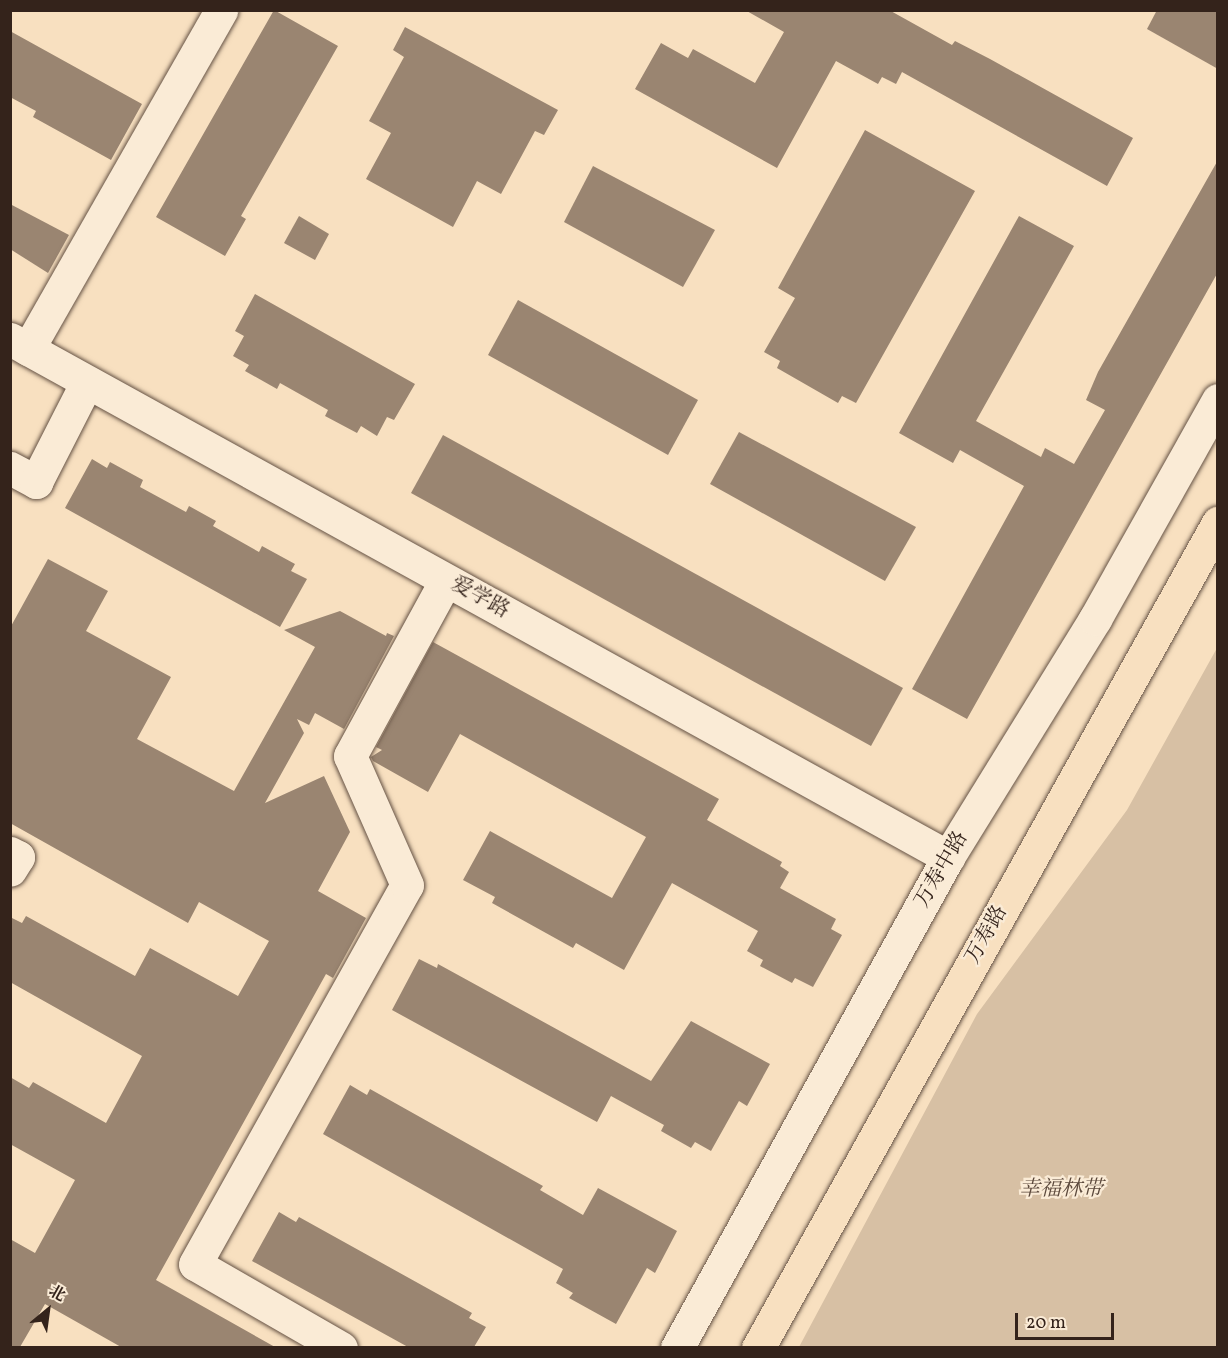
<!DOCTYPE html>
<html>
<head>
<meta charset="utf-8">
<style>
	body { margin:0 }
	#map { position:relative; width:1228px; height:1358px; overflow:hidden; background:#f8e0c0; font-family:Vollkorn,"Noto Serif SC",serif }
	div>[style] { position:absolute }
	.green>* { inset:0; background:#d7c0a4 }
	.building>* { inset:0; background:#9a8571 }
	.roads { filter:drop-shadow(0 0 2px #655244) drop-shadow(0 0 2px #655244) }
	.street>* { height:33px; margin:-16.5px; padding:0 16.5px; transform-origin:16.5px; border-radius:16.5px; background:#faebd6 }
	.secondary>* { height:33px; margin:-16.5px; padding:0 16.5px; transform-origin:16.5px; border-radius:16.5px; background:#faebd6 }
	.primary>* { height:33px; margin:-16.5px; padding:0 16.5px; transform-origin:16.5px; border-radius:16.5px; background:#f8e0c0 }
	span { translate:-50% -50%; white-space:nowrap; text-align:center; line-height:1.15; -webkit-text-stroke:4.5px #faebd6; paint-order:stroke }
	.street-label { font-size:21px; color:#34231b }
	.park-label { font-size:21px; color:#5d4a3d; font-style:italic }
	.frame { position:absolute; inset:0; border:12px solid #34231b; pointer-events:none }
	.north { position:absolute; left:18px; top:1280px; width:60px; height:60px; -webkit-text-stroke:4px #faebd6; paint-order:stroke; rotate:29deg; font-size:16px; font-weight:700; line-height:24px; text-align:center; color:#34231b }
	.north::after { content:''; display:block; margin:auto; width:21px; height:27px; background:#34231b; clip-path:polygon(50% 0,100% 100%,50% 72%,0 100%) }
	.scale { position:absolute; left:1015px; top:1313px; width:99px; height:27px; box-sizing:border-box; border:3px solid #34231b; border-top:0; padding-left:8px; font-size:18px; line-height:21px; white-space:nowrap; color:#34231b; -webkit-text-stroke:4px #faebd6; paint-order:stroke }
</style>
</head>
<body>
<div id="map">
	<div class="green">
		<i style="clip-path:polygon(1217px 648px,1217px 1347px,799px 1347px,977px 1014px,1127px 810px)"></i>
	</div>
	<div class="building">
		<i style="clip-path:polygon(274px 10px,338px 46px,241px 216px,246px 219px,225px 256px,156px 217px)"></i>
		<i style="clip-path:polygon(745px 10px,889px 10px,952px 45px,955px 41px,990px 59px,1133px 138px,1107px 186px,902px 72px,896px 84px,882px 77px,878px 84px,836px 61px,777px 168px,635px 89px,661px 43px,688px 58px,693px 49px,755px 83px,784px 32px)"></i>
		<i style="clip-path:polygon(1157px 10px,1218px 10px,1218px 69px,1147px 29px)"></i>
		<i style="clip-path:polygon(405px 27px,558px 110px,544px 135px,535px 131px,501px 194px,477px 181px,453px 227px,366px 179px,391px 133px,369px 121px,404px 57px,393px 50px)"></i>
		<i style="clip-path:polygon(10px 31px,142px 104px,111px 160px,33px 117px,36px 111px,10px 97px)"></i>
		<i style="clip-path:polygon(865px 130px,975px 191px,856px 403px,842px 396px,838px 403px,777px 368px,780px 361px,764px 352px,795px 298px,778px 288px)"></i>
		<i style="clip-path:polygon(1218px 160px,1218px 272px,967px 719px,912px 689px,1024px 486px,960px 450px,953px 463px,899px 433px,1019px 216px,1074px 246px,976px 421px,1041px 457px,1045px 448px,1074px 464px,1105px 410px,1086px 400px,1098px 372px)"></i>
		<i style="clip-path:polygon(593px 166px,715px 230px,683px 287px,564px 222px)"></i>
		<i style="clip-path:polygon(10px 204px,69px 235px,48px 273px,10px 249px)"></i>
		<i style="clip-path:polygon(299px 216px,329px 234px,315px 260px,284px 243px)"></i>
		<i style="clip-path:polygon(255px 294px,415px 384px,394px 420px,387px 417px,377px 436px,361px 426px,357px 433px,325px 416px,328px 410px,280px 383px,277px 389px,245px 371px,249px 365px,233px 356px,244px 336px,235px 331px)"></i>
		<i style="clip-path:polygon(518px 300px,698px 400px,668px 455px,488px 355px)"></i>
		<i style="clip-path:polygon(739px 432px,916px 527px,885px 581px,710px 484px)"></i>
		<i style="clip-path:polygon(443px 435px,903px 688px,871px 746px,411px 493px)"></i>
		<i style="clip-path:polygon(92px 459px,107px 468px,110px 462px,143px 480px,140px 487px,186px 512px,189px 506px,216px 521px,213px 526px,259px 552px,262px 546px,295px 564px,291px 571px,307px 579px,280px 627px,65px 508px)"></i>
		<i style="clip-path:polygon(48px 559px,108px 591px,86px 631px,171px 677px,137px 739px,234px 791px,315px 647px,284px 630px,340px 611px,386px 636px,387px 633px,394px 636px,344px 729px,315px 713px,309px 725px,297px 719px,304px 733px,265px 803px,324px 776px,350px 832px,318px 891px,366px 918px,333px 978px,326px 974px,156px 1280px,275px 1347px,121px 1347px,45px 1304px,20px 1347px,10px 1347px,10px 1239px,35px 1253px,75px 1180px,10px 1144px,10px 1077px,29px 1088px,33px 1082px,106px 1123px,142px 1056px,10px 982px,10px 917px,22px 923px,26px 916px,135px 976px,150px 948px,238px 996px,269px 941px,199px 902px,188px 923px,10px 823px,10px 628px)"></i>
		<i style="clip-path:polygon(433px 642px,719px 799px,707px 820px,782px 862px,780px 866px,789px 872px,780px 888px,836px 919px,831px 929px,842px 935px,813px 987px,795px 978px,792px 983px,760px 966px,763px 960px,747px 951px,758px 931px,672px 883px,624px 970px,576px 943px,573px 948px,492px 903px,495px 897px,463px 880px,490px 831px,612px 898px,646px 837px,460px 734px,428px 792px,373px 761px,371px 757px,382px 750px,376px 747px)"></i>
		<i style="clip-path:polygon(419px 959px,437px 968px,438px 964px,651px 1081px,691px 1021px,770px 1064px,747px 1106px,739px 1101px,711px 1151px,695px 1142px,691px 1148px,661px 1131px,664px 1125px,611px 1096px,597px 1122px,392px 1010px)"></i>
		<i style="clip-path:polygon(350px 1085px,367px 1095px,370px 1089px,543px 1186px,540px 1190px,583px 1215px,598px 1188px,677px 1231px,655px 1273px,647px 1268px,616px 1324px,569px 1298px,573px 1293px,556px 1283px,563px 1269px,323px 1134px)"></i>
		<i style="clip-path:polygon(279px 1212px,296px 1222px,299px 1217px,472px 1313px,469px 1318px,486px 1327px,474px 1347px,408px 1347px,252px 1261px)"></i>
	</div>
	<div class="roads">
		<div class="street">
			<i style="left:28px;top:349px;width:390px;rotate:-60.3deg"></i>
			<i style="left:10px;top:468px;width:30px;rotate:28deg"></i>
			<i style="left:36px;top:482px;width:112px;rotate:-63deg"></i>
			<i style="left:10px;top:853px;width:9px;rotate:27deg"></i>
			<i style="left:18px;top:857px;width:15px;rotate:122deg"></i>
			<i style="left:341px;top:1348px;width:168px;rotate:-150.1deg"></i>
			<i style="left:195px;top:1264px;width:434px;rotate:-60.8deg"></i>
			<i style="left:407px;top:885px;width:141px;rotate:-113.8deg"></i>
			<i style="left:350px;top:756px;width:200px;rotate:-61.4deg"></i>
		</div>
		<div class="secondary">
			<i style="left:10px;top:339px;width:1072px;rotate:28.91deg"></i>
			<i style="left:677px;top:1348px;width:561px;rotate:-61.1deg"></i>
			<i style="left:948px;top:857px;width:280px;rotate:-58.3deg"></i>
			<i style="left:1095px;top:619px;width:251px;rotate:-60.7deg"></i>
		</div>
		<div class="primary">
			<i style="left:758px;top:1348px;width:945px;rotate:-60.86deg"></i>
		</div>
	</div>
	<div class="street-label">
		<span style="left:480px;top:598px;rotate:29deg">爱学路</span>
		<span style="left:942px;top:870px;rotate:-60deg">万寿中路</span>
		<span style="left:987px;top:935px;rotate:-61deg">万寿路</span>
	</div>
	<div class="park-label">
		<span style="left:1061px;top:1190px">幸福林带</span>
	</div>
	<div class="frame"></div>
	<div class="north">北</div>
	<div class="scale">20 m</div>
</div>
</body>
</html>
